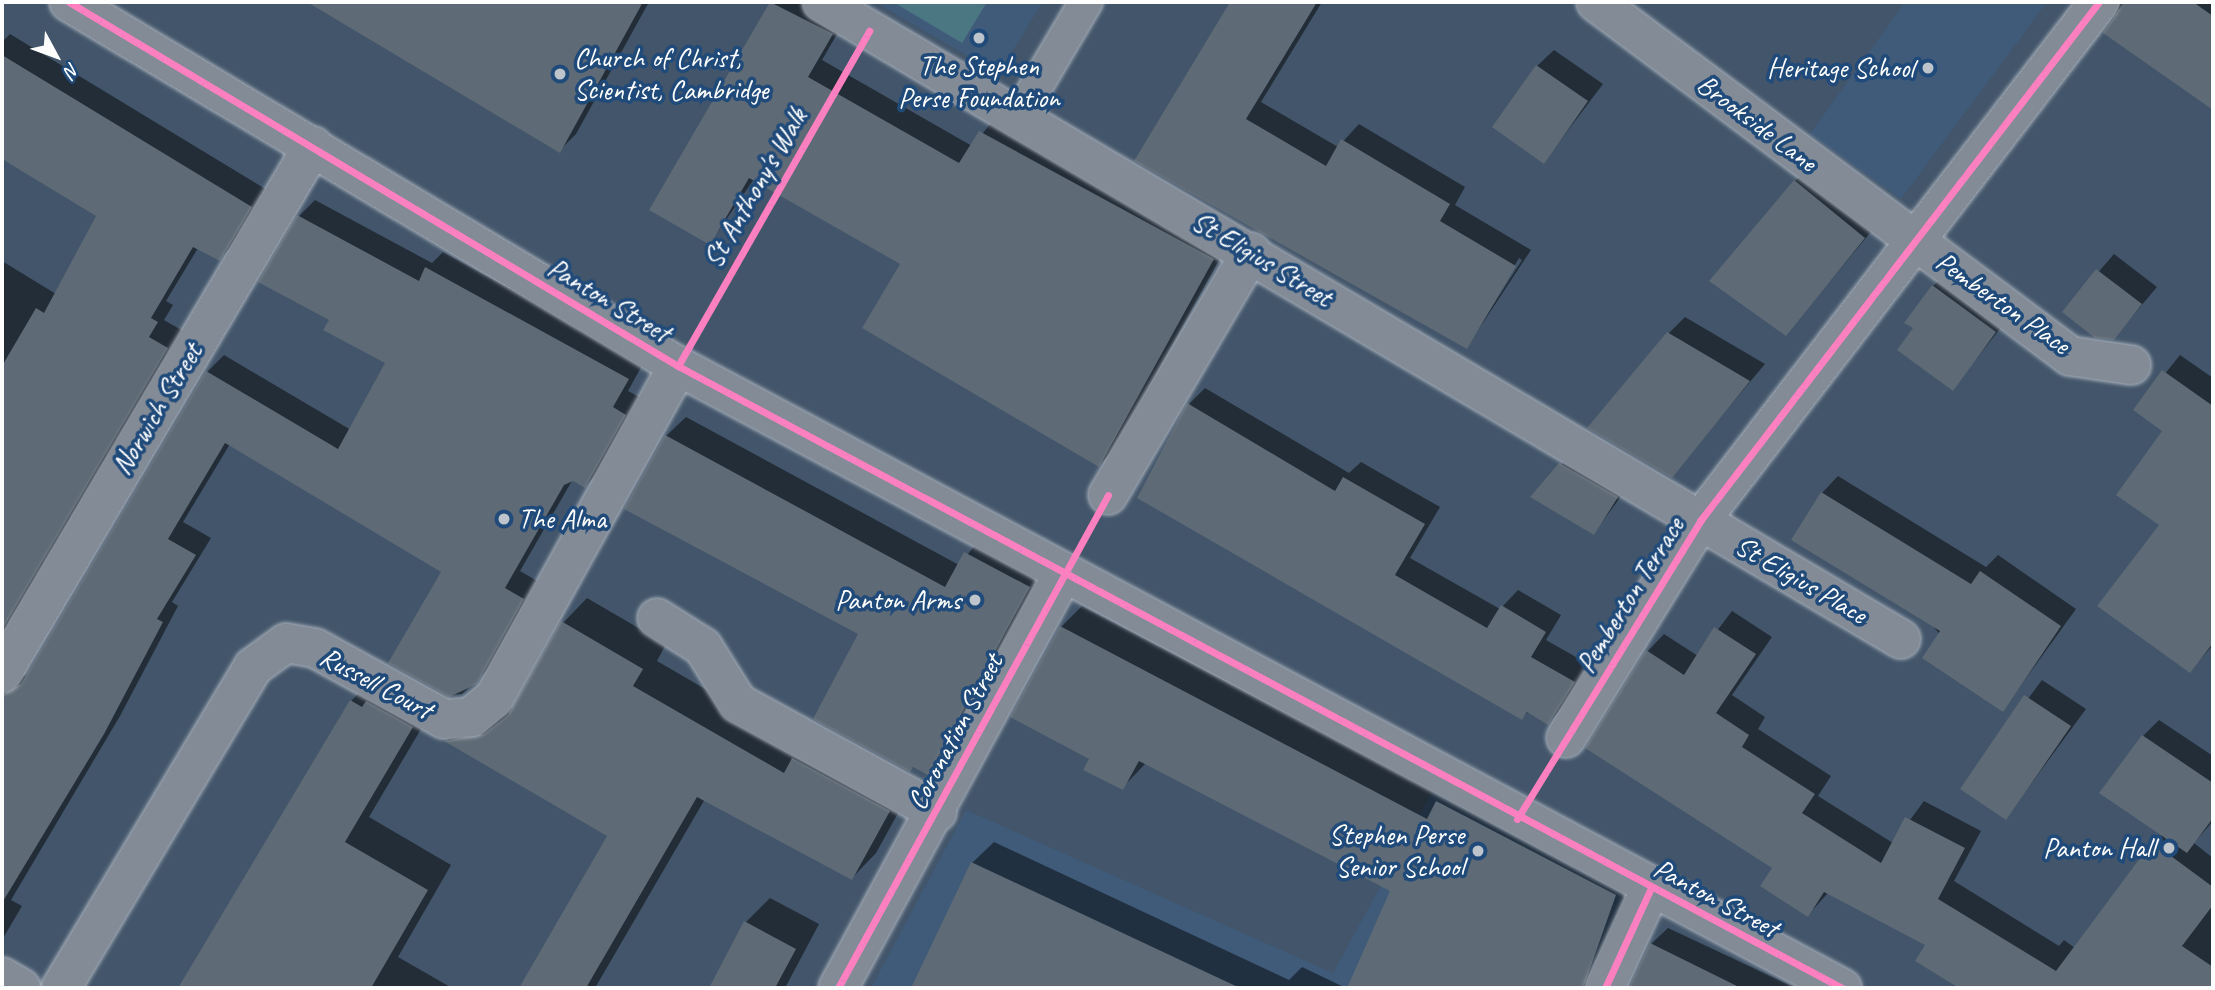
<!DOCTYPE html>
<html>
<head>
<meta charset="utf-8">
<style>
	body { margin:0 }
	#map { position:relative; width:2215px; height:990px; overflow:hidden; background:#42556a; font-family:Caveat,sans-serif }
	div>[style] { position:absolute }
	.built>* { inset:0; background:#3f5b79 }
	.green>* { inset:0; background:#4b7783 }
	.shadow>* { inset:0; background:#0007 }
	.building>* { inset:0; background:#5e6a75 }
	.roads { filter:drop-shadow(0 0 2px #aab2bc) drop-shadow(0 0 2px #aab2bc) }
	.service>* { height:32px; margin:-16px; padding:0 16px; transform-origin:16px; border-radius:16px; background:#828b96 }
	.minor>* { height:38px; margin:-19px; padding:0 19px; transform-origin:19px; border-radius:19px; background:#828b96 }
	.cycleway>* { height:7px; margin:-3.5px; padding:0 3.5px; transform-origin:3.5px; border-radius:3.5px; background:#ff80c0 }
	.dots>* { width:19px; height:19px; translate:-50% -50%; box-sizing:border-box; border:4px solid #1f4a7a; border-radius:50% }
	span { translate:-50% -50%; white-space:nowrap; text-align:center; line-height:1.15; -webkit-text-stroke:7px #1f4a7a; paint-order:stroke }
	.poi-label { font-size:28px; color:#fff }
	.left { translate:0 -50%; text-align:left }
	.right { translate:-100% -50%; text-align:right }
	.street-label { font-size:28px; color:#fff }
	.frame { position:absolute; inset:0; border:4px solid #fff; pointer-events:none }
	.north { position:absolute; left:21px; top:21px; width:70px; height:70px; -webkit-text-stroke:5px #1f4a7a; paint-order:stroke; rotate:131deg; font-size:19px; font-weight:700; line-height:28px; text-align:center; color:#fff }
	.north::after { content:''; display:block; margin:auto; width:24px; height:32px; background:#fff; clip-path:polygon(50% 0,100% 100%,50% 72%,0 100%) }
</style>
</head>
<body>
<div id="map">
	<div class="built">
		<i style="clip-path:polygon(875px 2px,1043px 2px,998px 74px)"></i>
		<i style="clip-path:polygon(1905px 2px,2047px 2px,1901px 199px,1810px 134px)"></i>
		<i style="clip-path:polygon(1436px 785px,1629px 893px,1587px 988px,871px 988px,966px 810px,1333px 973px)"></i>
	</div>
	<div class="green">
		<i style="clip-path:polygon(893px 2px,987px 2px,962px 43px)"></i>
	</div>
	<div class="shadow">
		<i style="clip-path:polygon(310px 2px,649px 2px,576px 134px,559px 151px)"></i>
		<i style="clip-path:polygon(773px 2px,822px 2px,847px 17px,822px 60px,972px 146px,997px 116px,1229px 242px,1115px 449px,1099px 465px,903px 264px,754px 179px,710px 243px,651px 209px)"></i>
		<i style="clip-path:polygon(evenodd,1232px 2px,1322px 2px,1261px 102px,1338px 147px,1359px 124px,1465px 187px,1455px 205px,1531px 250px,1467px 347px,1136px 160px,1232px 2px,1519px 258px,1522px 260px,1477px 330px,1519px 258px)"></i>
		<i style="clip-path:polygon(2121px 2px,2213px 2px,2213px 107px,2105px 32px)"></i>
		<i style="clip-path:polygon(10px 34px,267px 190px,236px 243px,219px 259px,198px 248px,166px 301px,173px 305px,164px 320px,183px 331px,2px 639px,2px 261px,56px 294px,98px 216px,2px 157px,2px 42px)"></i>
		<i style="clip-path:polygon(1554px 50px,1603px 84px,1544px 162px,1537px 66px)"></i>
		<i style="clip-path:polygon(1811px 165px,1880px 221px,1786px 334px,1795px 181px)"></i>
		<i style="clip-path:polygon(315px 200px,432px 263px,443px 252px,644px 362px,628px 391px,641px 398px,601px 470px,585px 486px,573px 479px,520px 571px,539px 582px,493px 665px,462px 694px,449px 695px,444px 571px,230px 444px,183px 522px,211px 538px,172px 602px,178px 606px,120px 716px,11px 900px,22px 906px,2px 940px,2px 670px,27px 676px,207px 372px,224px 355px,351px 430px,387px 363px,331px 319px,299px 216px)"></i>
		<i style="clip-path:polygon(2114px 254px,2157px 287px,2113px 339px,2064px 312px)"></i>
		<i style="clip-path:polygon(1950px 270px,2011px 315px,1953px 388px,1933px 286px)"></i>
		<i style="clip-path:polygon(1685px 317px,1765px 364px,1671px 476px,1669px 333px)"></i>
		<i style="clip-path:polygon(2180px 355px,2213px 378px,2213px 435px,2204px 444px,2213px 451px,2213px 645px,2190px 671px,2161px 525px,2166px 431px,2136px 410px)"></i>
		<i style="clip-path:polygon(1205px 388px,1349px 473px,1361px 462px,1440px 507px,1410px 558px,1500px 609px,1518px 590px,1561px 615px,1546px 640px,1590px 665px,1564px 706px,1548px 723px,1529px 711px,1522px 718px,1189px 404px)"></i>
		<i style="clip-path:polygon(686px 417px,959px 565px,985px 533px,1048px 567px,948px 754px,928px 773px,914px 766px,910px 770px,860px 633px,666px 436px)"></i>
		<i style="clip-path:polygon(1577px 447px,1633px 480px,1594px 533px,1533px 497px)"></i>
		<i style="clip-path:polygon(1838px 476px,1986px 567px,1998px 555px,2076px 609px,2003px 710px,1822px 493px)"></i>
		<i style="clip-path:polygon(587px 598px,666px 644px,657px 661px,805px 747px,913px 786px,876px 853px,852px 878px,705px 799px,595px 988px,521px 988px,610px 835px,447px 740px,471px 717px,515px 707px,563px 623px)"></i>
		<i style="clip-path:polygon(1082px 606px,1444px 796px,1636px 873px,1591px 988px,1349px 988px,1392px 890px,1146px 763px,1122px 788px,1091px 758px,1061px 627px)"></i>
		<i style="clip-path:polygon(1732px 611px,1772px 637px,1732px 695px,1765px 717px,1758px 729px,1831px 776px,1818px 796px,1893px 843px,1924px 801px,1981px 831px,1954px 881px,2059px 946px,2064px 940px,2075px 948px,2162px 834px,2143px 736px,2159px 720px,2213px 756px,2213px 821px,2194px 843px,2213px 858px,2213px 988px,1990px 988px,1973px 978px,1962px 988px,1917px 961px,1927px 945px,1828px 893px,1808px 915px,1647px 652px,1664px 634px,1698px 656px)"></i>
		<i style="clip-path:polygon(376px 676px,437px 702px,369px 817px,451px 865px,398px 957px,452px 988px,180px 988px,351px 701px)"></i>
		<i style="clip-path:polygon(2042px 680px,2086px 709px,2006px 818px,1962px 788px)"></i>
		<i style="clip-path:polygon(994px 842px,1289px 980px,1302px 967px,1346px 988px,913px 988px,972px 863px)"></i>
		<i style="clip-path:polygon(770px 898px,819px 924px,785px 988px,711px 988px,746px 922px)"></i>
		<i style="clip-path:polygon(1668px 928px,1796px 988px,1631px 988px,1651px 944px)"></i>
	</div>
	<div class="building">
		<i style="clip-path:polygon(307px 2px,643px 2px,560px 153px)"></i>
		<i style="clip-path:polygon(770px 2px,833px 34px,808px 77px,959px 163px,979px 131px,1214px 259px,1099px 467px,862px 328px,900px 264px,749px 178px,710px 245px,649px 210px)"></i>
		<i style="clip-path:polygon(1230px 2px,1317px 2px,1246px 119px,1326px 166px,1341px 139px,1450px 204px,1440px 221px,1516px 266px,1467px 349px,1134px 161px)"></i>
		<i style="clip-path:polygon(2124px 2px,2193px 2px,2213px 16px,2213px 110px,2103px 33px)"></i>
		<i style="clip-path:polygon(2px 55px,252px 207px,220px 261px,193px 247px,151px 318px,158px 322px,149px 337px,168px 348px,2px 630px,2px 366px,36px 308px,44px 313px,96px 216px,2px 159px)"></i>
		<i style="clip-path:polygon(1536px 65px,1588px 101px,1544px 164px,1492px 127px)"></i>
		<i style="clip-path:polygon(1794px 180px,1865px 238px,1786px 336px,1709px 281px)"></i>
		<i style="clip-path:polygon(297px 215px,419px 281px,425px 267px,629px 379px,613px 407px,626px 415px,585px 488px,573px 481px,564px 485px,505px 588px,524px 599px,477px 684px,449px 697px,388px 663px,441px 572px,225px 443px,168px 539px,196px 555px,157px 619px,163px 622px,104px 734px,2px 903px,2px 695px,21px 684px,206px 371px,338px 449px,385px 363px,323px 330px,329px 320px,258px 282px)"></i>
		<i style="clip-path:polygon(2096px 269px,2142px 304px,2114px 340px,2095px 338px,2062px 312px)"></i>
		<i style="clip-path:polygon(1932px 285px,1996px 332px,1953px 391px,1897px 350px,1913px 328px,1904px 323px)"></i>
		<i style="clip-path:polygon(1667px 332px,1750px 381px,1672px 478px,1587px 428px)"></i>
		<i style="clip-path:polygon(2162px 370px,2213px 406px,2213px 643px,2190px 673px,2097px 606px,2159px 525px,2116px 495px,2162px 431px,2133px 410px)"></i>
		<i style="clip-path:polygon(1187px 403px,1335px 491px,1343px 477px,1425px 524px,1395px 575px,1487px 628px,1501px 605px,1546px 632px,1531px 657px,1575px 682px,1548px 725px,1527px 712px,1522px 720px,1137px 498px)"></i>
		<i style="clip-path:polygon(665px 435px,945px 587px,964px 552px,1030px 587px,928px 775px,913px 767px,910px 772px,813px 719px,858px 634px,624px 509px)"></i>
		<i style="clip-path:polygon(1559px 463px,1618px 497px,1594px 535px,1530px 497px)"></i>
		<i style="clip-path:polygon(1821px 492px,1971px 584px,1980px 571px,2061px 626px,2003px 712px,1922px 658px,1940px 631px,1791px 540px)"></i>
		<i style="clip-path:polygon(561px 621px,643px 669px,633px 686px,784px 773px,792px 758px,890px 811px,852px 880px,697px 797px,586px 988px,519px 988px,607px 836px,444px 741px,484px 734px,508px 715px)"></i>
		<i style="clip-path:polygon(1060px 626px,1427px 819px,1436px 801px,1616px 895px,1583px 988px,1347px 988px,1390px 891px,1139px 761px,1123px 790px,1083px 770px,1089px 759px,1010px 717px)"></i>
		<i style="clip-path:polygon(1714px 627px,1756px 654px,1716px 713px,1749px 735px,1742px 747px,1815px 794px,1802px 813px,1881px 863px,1905px 817px,1965px 848px,1938px 899px,2056px 971px,2152px 842px,2213px 887px,2213px 905px,2182px 946px,2213px 967px,2213px 988px,1959px 988px,1915px 961px,1925px 945px,1824px 892px,1808px 917px,1760px 886px,1772px 868px,1585px 748px,1646px 650px,1684px 675px)"></i>
		<i style="clip-path:polygon(2024px 695px,2071px 726px,2006px 820px,1960px 789px)"></i>
		<i style="clip-path:polygon(350px 700px,362px 707px,366px 701px,413px 727px,345px 842px,428px 890px,371px 988px,178px 988px)"></i>
		<i style="clip-path:polygon(2142px 735px,2213px 783px,2213px 818px,2187px 853px,2099px 793px)"></i>
		<i style="clip-path:polygon(971px 862px,1240px 988px,911px 988px)"></i>
		<i style="clip-path:polygon(744px 921px,796px 949px,775px 988px,709px 988px)"></i>
		<i style="clip-path:polygon(1650px 943px,1741px 988px,1629px 988px)"></i>
	</div>
	<div class="roads">
		<div class="service">
			<i style="left:1018px;top:117px;width:134px;rotate:-59.4deg"></i>
		</div>
		<div class="minor">
			<i style="left:69px;top:2px;width:709px;rotate:30.87deg"></i>
			<i style="left:678px;top:366px;width:1320px;rotate:28.12deg"></i>
			<i style="left:822px;top:2px;width:1253px;rotate:30.56deg"></i>
			<i style="left:1596px;top:2px;width:592px;rotate:36.75deg"></i>
			<i style="left:2070px;top:356px;width:62px;rotate:8.4deg"></i>
			<i style="left:1108px;top:495px;width:282px;rotate:-59.5deg"></i>
			<i style="left:657px;top:618px;width:54px;rotate:32.2deg"></i>
			<i style="left:703px;top:647px;width:66px;rotate:58deg"></i>
			<i style="left:738px;top:703px;width:227px;rotate:28.7deg"></i>
			<i style="left:2px;top:673px;width:612px;rotate:-59.45deg"></i>
			<i style="left:1566px;top:738px;width:255px;rotate:-58.3deg"></i>
			<i style="left:1700px;top:521px;width:655px;rotate:-52.45deg"></i>
			<i style="left:2px;top:977px;width:22px;rotate:30deg"></i>
			<i style="left:61px;top:988px;width:374px;rotate:-59.1deg"></i>
			<i style="left:253px;top:667px;width:41px;rotate:-36deg"></i>
			<i style="left:286px;top:643px;width:29px;rotate:10deg"></i>
			<i style="left:315px;top:648px;width:147px;rotate:28.8deg"></i>
			<i style="left:444px;top:719px;width:27px;rotate:-4deg"></i>
			<i style="left:471px;top:717px;width:30px;rotate:-40deg"></i>
			<i style="left:494px;top:698px;width:380px;rotate:-61deg"></i>
			<i style="left:838px;top:988px;width:469px;rotate:-61.5deg"></i>
			<i style="left:1605px;top:988px;width:110px;rotate:-65.3deg"></i>
		</div>
	</div>
	<div class="cycleway">
		<i style="left:69px;top:2px;width:709px;rotate:30.87deg"></i>
		<i style="left:678px;top:366px;width:1320px;rotate:28.12deg"></i>
		<i style="left:678px;top:366px;width:386px;rotate:-60.3deg"></i>
		<i style="left:1517px;top:819px;width:350px;rotate:-58.4deg"></i>
		<i style="left:1700px;top:521px;width:655px;rotate:-52.45deg"></i>
		<i style="left:838px;top:988px;width:562px;rotate:-61.29deg"></i>
		<i style="left:1605px;top:988px;width:110px;rotate:-65.3deg"></i>
	</div>
	<div class="dots">
		<i style="left:979px;top:38px;background:#bdc4cb"></i>
		<i style="left:1928px;top:68px;background:#bdc4cb"></i>
		<i style="left:560px;top:74px;background:#bdc4cb"></i>
		<i style="left:504px;top:519px;background:#bdc4cb"></i>
		<i style="left:975px;top:600px;background:#bdc4cb"></i>
		<i style="left:2169px;top:848px;background:#bdc4cb"></i>
		<i style="left:1478px;top:851px;background:#bdc4cb"></i>
	</div>
	<div class="poi-label">
		<span class="left" style="left:574px;top:74px">Church of Christ,<br>Scientist, Cambridge</span>
		<span style="left:979px;top:82px">The Stephen<br>Perse Foundation</span>
		<span class="right" style="left:1914px;top:68px">Heritage School</span>
		<span class="left" style="left:518px;top:519px">The Alma</span>
		<span class="right" style="left:961px;top:600px">Panton Arms</span>
		<span class="right" style="left:1464px;top:851px">Stephen Perse<br>Senior School</span>
		<span class="right" style="left:2155px;top:848px">Panton Hall</span>
	</div>
	<div class="street-label">
		<span style="left:1757px;top:123px;rotate:37deg">Brookside Lane</span>
		<span style="left:755px;top:188px;rotate:-60deg">St Anthony's Walk</span>
		<span style="left:1262px;top:259px;rotate:31deg">St Eligius Street</span>
		<span style="left:609px;top:300px;rotate:31deg">Panton Street</span>
		<span style="left:2003px;top:303px;rotate:35deg">Pemberton Place</span>
		<span style="left:157px;top:409px;rotate:-59deg">Norwich Street</span>
		<span style="left:1801px;top:580px;rotate:30deg">St Eligius Place</span>
		<span style="left:1630px;top:595px;rotate:-58deg">Pemberton Terrace</span>
		<span style="left:376px;top:683px;rotate:28deg">Russell Court</span>
		<span style="left:955px;top:732px;rotate:-62deg">Coronation Street</span>
		<span style="left:1716px;top:898px;rotate:28deg">Panton Street</span>
	</div>
	<div class="frame"></div>
	<div class="north">N</div>
</div>
</body>
</html>
